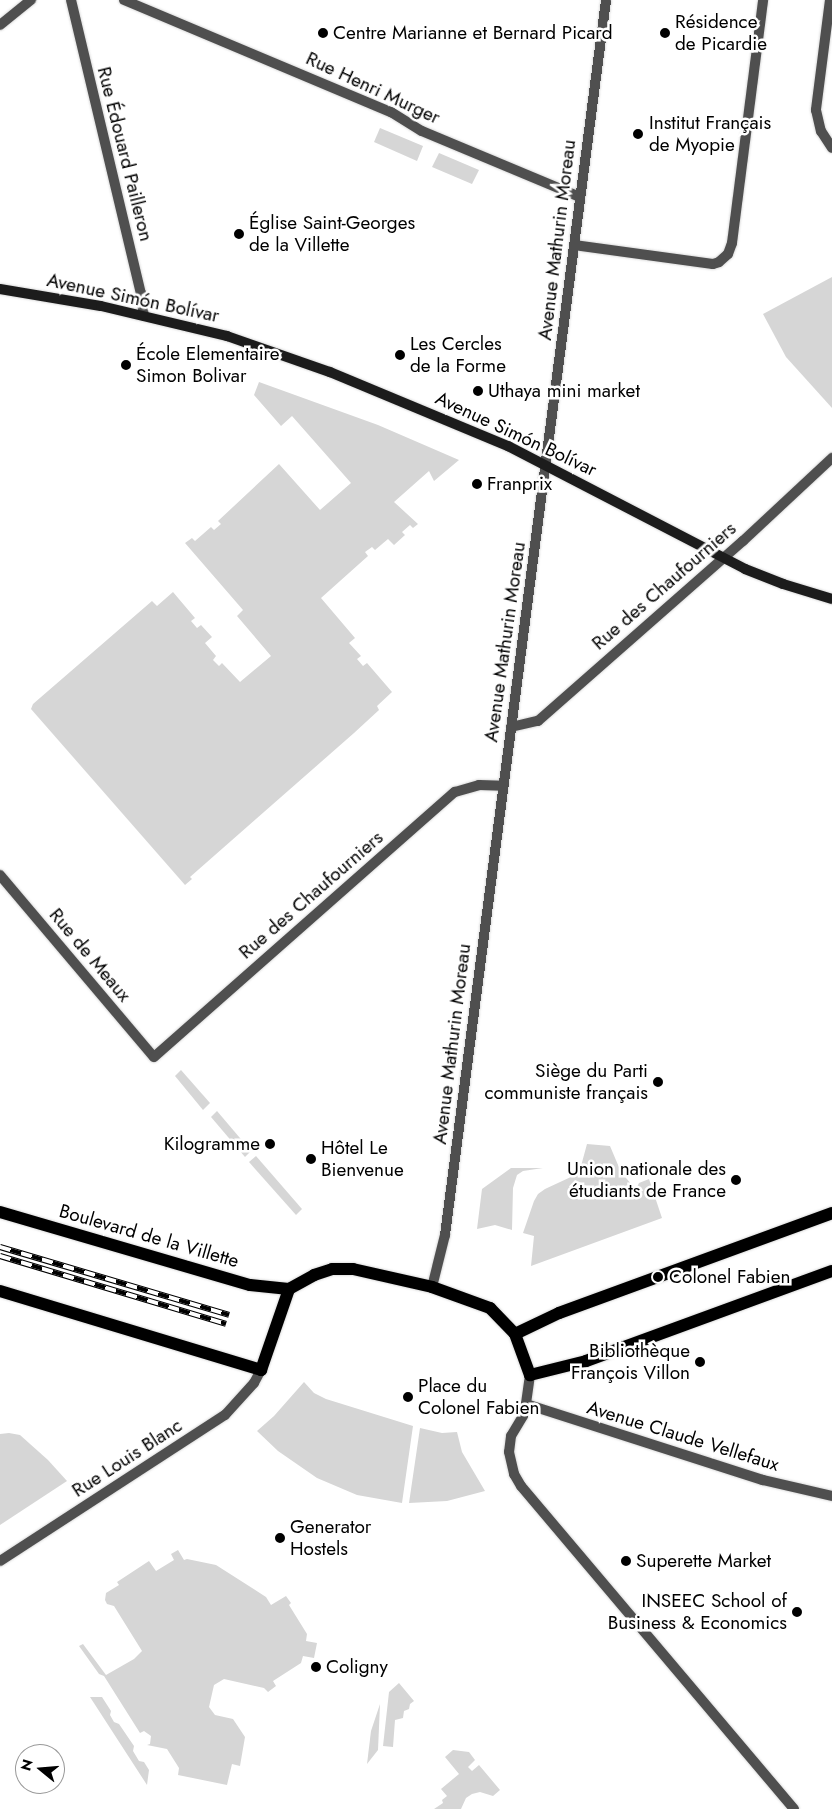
<!DOCTYPE html>
<html>
<head>
<meta charset="utf-8">
<style>
	body { margin:0 }
	#map { position:relative; width:832px; height:1809px; overflow:hidden; background:#fff; font-family:Jost,sans-serif }
	div>[style] { position:absolute }
	.green>* { inset:0; background:#d6d6d6 }
	.roads { filter:drop-shadow(0 0 1px #dbdbdb) drop-shadow(0 0 1px #dbdbdb) }
	.minor>* { height:10px; margin:-5px; padding:0 5px; transform-origin:5px; border-radius:5px; background:#4f4f4f }
	.tertiary>* { height:10px; margin:-5px; padding:0 5px; transform-origin:5px; border-radius:5px; background:#4f4f4f }
	.secondary>* { height:10px; margin:-5px; padding:0 5px; transform-origin:5px; border-radius:5px; background:#1c1c1c }
	.primary>* { height:12px; margin:-6px; padding:0 6px; transform-origin:6px; border-radius:6px; background:#000 }
	.rail>* { height:5.5px; margin-top:-2.75px; transform-origin:0; background:repeating-linear-gradient(90deg,#fff 0 11px,#000 0 22px); box-sizing:border-box; border-block:1px solid #000 }
	.dots>* { width:14px; height:14px; translate:-50% -50%; box-sizing:border-box; border:2px solid #fff; border-radius:50% }
	span { translate:-50% -50%; white-space:nowrap; text-align:center; line-height:1.15; -webkit-text-stroke:5px #fff; paint-order:stroke }
	.poi-label { font-size:19px; color:#000 }
	.left { translate:0 -50%; text-align:left }
	.right { translate:-100% -50%; text-align:right }
	.street-label { font-size:19px; color:#000 }
	.north { position:absolute; left:15px; top:1744px; width:50px; height:50px; box-sizing:border-box; background:#fff; border:1px solid #999; border-radius:50%; rotate:287deg; font-size:14px; font-weight:700; line-height:20px; text-align:center; color:#000 }
	.north::after { content:''; display:block; margin:auto; width:18px; height:22px; background:#000; clip-path:polygon(50% 0,100% 100%,50% 72%,0 100%) }
</style>
</head>
<body>
<div id="map">
	<div class="green">
		<i style="clip-path:polygon(380px 128px,423px 146px,417px 161px,374px 142px)"></i>
		<i style="clip-path:polygon(439px 153px,479px 170px,472px 184px,432px 167px)"></i>
		<i style="clip-path:polygon(832px 277px,832px 408px,786px 357px,763px 314px)"></i>
		<i style="clip-path:polygon(259px 382px,378px 425px,459px 460px,434px 481px,429px 471px,394px 502px,418px 524px,413px 528px,410px 525px,402px 532px,405px 535px,394px 545px,388px 539px,375px 550px,372px 547px,365px 552px,368px 556px,321px 598px,355px 638px,349px 643px,361px 656px,357px 659px,363px 666px,367px 663px,392px 692px,377px 706px,379px 710px,354px 733px,190px 877px,192px 879px,185px 885px,31px 709px,33px 704px,152px 601px,157px 606px,173px 592px,195px 618px,191px 621px,197px 628px,201px 625px,212px 637px,205px 643px,216px 656px,213px 660px,219px 666px,222px 663px,240px 682px,271px 656px,237px 616px,243px 610px,185px 543px,192px 538px,195px 541px,211px 527px,214px 530px,221px 524px,218px 521px,279px 464px,320px 510px,351px 483px,292px 416px,281px 426px,254px 395px)"></i>
		<i style="clip-path:polygon(181px 1070px,210px 1103px,203px 1110px,175px 1076px)"></i>
		<i style="clip-path:polygon(217px 1111px,251px 1151px,245px 1157px,211px 1117px)"></i>
		<i style="clip-path:polygon(587px 1144px,610px 1146px,621px 1172px,632px 1185px,637px 1187px,639px 1183px,649px 1179px,662px 1218px,531px 1266px,534px 1236px,523px 1233px,534px 1201px,538px 1194px,545px 1189px,573px 1176px,581px 1166px)"></i>
		<i style="clip-path:polygon(256px 1156px,302px 1209px,296px 1215px,249px 1162px)"></i>
		<i style="clip-path:polygon(511px 1168px,543px 1168px,523px 1171px,517px 1175px,513px 1188px,512px 1230px,495px 1225px,477px 1229px,482px 1189px)"></i>
		<i style="clip-path:polygon(304px 1382px,314px 1393px,326px 1399px,413px 1426px,402px 1503px,357px 1495px,317px 1478px,278px 1451px,257px 1431px,274px 1416px)"></i>
		<i style="clip-path:polygon(420px 1428px,442px 1433px,457px 1432px,462px 1452px,485px 1491px,447px 1501px,409px 1503px)"></i>
		<i style="clip-path:polygon(9px 1433px,20px 1435px,48px 1460px,67px 1481px,0 1525px,0 1434px)"></i>
		<i style="clip-path:polygon(178px 1550px,184px 1560px,187px 1559px,216px 1565px,266px 1597px,271px 1605px,286px 1596px,291px 1603px,289px 1605px,307px 1634px,306px 1641px,317px 1643px,314px 1658px,303px 1656px,301px 1663px,273px 1681px,276px 1686px,268px 1692px,264px 1688px,224px 1679px,214px 1685px,209px 1707px,215px 1715px,233px 1719px,245px 1737px,240px 1766px,232px 1764px,227px 1785px,178px 1775px,179px 1768px,167px 1749px,147px 1745px,150px 1744px,151px 1736px,144px 1731px,140px 1733px,104px 1676px,99px 1674px,79px 1646px,83px 1644px,106px 1675px,134px 1659px,142px 1651px,114px 1606px,107px 1604px,105px 1600px,106px 1593px,119px 1585px,117px 1582px,149px 1561px,156px 1571px,174px 1560px,171px 1554px)"></i>
		<i style="clip-path:polygon(399px 1683px,414px 1701px,410px 1704px,409px 1709px,404px 1711px,403px 1718px,395px 1720px,393px 1747px,383px 1746px,389px 1692px)"></i>
		<i style="clip-path:polygon(90px 1697px,102px 1697px,111px 1711px,110px 1715px,114px 1722px,119px 1724px,134px 1746px,133px 1751px,139px 1761px,144px 1762px,149px 1770px,147px 1785px)"></i>
		<i style="clip-path:polygon(380px 1704px,378px 1750px,367px 1764px,371px 1731px)"></i>
		<i style="clip-path:polygon(453px 1750px,469px 1752px,475px 1760px,468px 1767px,472px 1771px,479px 1765px,500px 1790px,493px 1796px,480px 1792px,472px 1794px,466px 1798px,461px 1809px,434px 1809px,443px 1803px,442px 1800px,447px 1796px,441px 1789px,459px 1774px,445px 1757px)"></i>
	</div>
	<div class="roads">
		<div class="minor">
			<i style="left:71px;top:0;width:301px;rotate:76.6deg"></i>
			<i style="left:141px;top:293px;width:23px;rotate:83deg"></i>
			<i style="left:124px;top:0;width:290px;rotate:22.8deg"></i>
			<i style="left:391px;top:112px;width:36px;rotate:32deg"></i>
			<i style="left:422px;top:131px;width:171px;rotate:22.7deg"></i>
			<i style="left:830px;top:0;width:111px;rotate:97.3deg"></i>
			<i style="left:816px;top:110px;width:22px;rotate:77deg"></i>
			<i style="left:821px;top:131px;width:20px;rotate:57deg"></i>
			<i style="left:0;top:25px;width:40px;rotate:-39deg"></i>
			<i style="left:574px;top:245px;width:140px;rotate:7.8deg"></i>
			<i style="left:713px;top:264px;width:6px;rotate:-18deg"></i>
			<i style="left:719px;top:262px;width:12px;rotate:-42deg"></i>
			<i style="left:728px;top:254px;width:12px;rotate:-70deg"></i>
			<i style="left:732px;top:243px;width:245px;rotate:-82.7deg"></i>
			<i style="left:511px;top:727px;width:28px;rotate:-13deg"></i>
			<i style="left:538px;top:721px;width:273px;rotate:-41.3deg"></i>
			<i style="left:743px;top:541px;width:122px;rotate:-43deg"></i>
			<i style="left:0;top:875px;width:238px;rotate:49.8deg"></i>
			<i style="left:154px;top:1057px;width:401px;rotate:-41.4deg"></i>
			<i style="left:455px;top:792px;width:25px;rotate:-16deg"></i>
			<i style="left:479px;top:785px;width:24px;rotate:2deg"></i>
			<i style="left:432px;top:1287px;width:54px;rotate:-76deg"></i>
			<i style="left:445px;top:1235px;width:1245px;rotate:-82.57deg"></i>
			<i style="left:526px;top:1404px;width:12px;rotate:104deg"></i>
			<i style="left:523px;top:1416px;width:23px;rotate:121deg"></i>
			<i style="left:511px;top:1436px;width:16px;rotate:97deg"></i>
			<i style="left:509px;top:1452px;width:23px;rotate:77deg"></i>
			<i style="left:514px;top:1474px;width:14px;rotate:60deg"></i>
			<i style="left:521px;top:1486px;width:423px;rotate:49.8deg"></i>
			<i style="left:0;top:1561px;width:268px;rotate:-33deg"></i>
			<i style="left:225px;top:1415px;width:43px;rotate:-47.8deg"></i>
			<i style="left:254px;top:1383px;width:15px;rotate:-62deg"></i>
		</div>
		<div class="tertiary">
			<i style="left:530px;top:1375px;width:29px;rotate:98deg"></i>
			<i style="left:526px;top:1404px;width:249px;rotate:17.8deg"></i>
			<i style="left:763px;top:1480px;width:71px;rotate:13.1deg"></i>
		</div>
		<div class="secondary">
			<i style="left:0;top:289px;width:102px;rotate:9.6deg"></i>
			<i style="left:101px;top:306px;width:130px;rotate:13.4deg"></i>
			<i style="left:227px;top:336px;width:109px;rotate:19.3deg"></i>
			<i style="left:330px;top:372px;width:193px;rotate:22.6deg"></i>
			<i style="left:508px;top:446px;width:267px;rotate:27.4deg"></i>
			<i style="left:745px;top:569px;width:41px;rotate:21.5deg"></i>
			<i style="left:783px;top:584px;width:51px;rotate:17deg"></i>
		</div>
		<div class="primary">
			<i style="left:0;top:1212px;width:260px;rotate:16.3deg"></i>
			<i style="left:250px;top:1285px;width:39px;rotate:6deg"></i>
			<i style="left:0;top:1291px;width:273px;rotate:16.8deg"></i>
			<i style="left:261px;top:1370px;width:86px;rotate:-70.9deg"></i>
			<i style="left:289px;top:1289px;width:29px;rotate:-29deg"></i>
			<i style="left:314px;top:1275px;width:19px;rotate:-18deg"></i>
			<i style="left:332px;top:1269px;width:21px"></i>
			<i style="left:353px;top:1269px;width:81px;rotate:12.8deg"></i>
			<i style="left:432px;top:1287px;width:62px;rotate:19.9deg"></i>
			<i style="left:490px;top:1308px;width:36px;rotate:46deg"></i>
			<i style="left:515px;top:1334px;width:44px;rotate:69.9deg"></i>
			<i style="left:530px;top:1375px;width:58px;rotate:-14deg"></i>
			<i style="left:586px;top:1361px;width:262px;rotate:-20.1deg"></i>
			<i style="left:515px;top:1334px;width:49px;rotate:-25.5deg"></i>
			<i style="left:559px;top:1313px;width:291px;rotate:-20.1deg"></i>
		</div>
	</div>
	<div class="rail">
		<i style="left:0;top:1247px;width:239px;rotate:16.5deg"></i>
		<i style="left:0;top:1256px;width:236px;rotate:16.7deg"></i>
	</div>
	<div class="dots">
		<i style="left:323px;top:33px;background:#000"></i>
		<i style="left:665px;top:33px;background:#000"></i>
		<i style="left:638px;top:134px;background:#000"></i>
		<i style="left:239px;top:234px;background:#000"></i>
		<i style="left:400px;top:355px;background:#000"></i>
		<i style="left:126px;top:365px;background:#000"></i>
		<i style="left:478px;top:391px;background:#000"></i>
		<i style="left:477px;top:484px;background:#000"></i>
		<i style="left:658px;top:1082px;background:#000"></i>
		<i style="left:270px;top:1144px;background:#000"></i>
		<i style="left:311px;top:1159px;background:#000"></i>
		<i style="left:736px;top:1180px;background:#000"></i>
		<i style="left:658px;top:1277px;background:#000"></i>
		<i style="left:700px;top:1362px;background:#000"></i>
		<i style="left:408px;top:1397px;background:#000"></i>
		<i style="left:280px;top:1538px;background:#000"></i>
		<i style="left:626px;top:1561px;background:#000"></i>
		<i style="left:797px;top:1612px;background:#000"></i>
		<i style="left:316px;top:1667px;background:#000"></i>
	</div>
	<div class="poi-label">
		<span class="left" style="left:675px;top:33px">Résidence<br>de Picardie</span>
		<span class="left" style="left:333px;top:33px">Centre Marianne et Bernard Picard</span>
		<span class="left" style="left:649px;top:134px">Institut Français<br>de Myopie</span>
		<span class="left" style="left:249px;top:234px">Église Saint-Georges<br>de la Villette</span>
		<span class="left" style="left:410px;top:355px">Les Cercles<br>de la Forme</span>
		<span class="left" style="left:136px;top:365px">École Elementaire<br>Simon Bolivar</span>
		<span class="left" style="left:488px;top:391px">Uthaya mini market</span>
		<span class="left" style="left:487px;top:484px">Franprix</span>
		<span class="right" style="left:648px;top:1082px">Siège du Parti<br>communiste français</span>
		<span class="right" style="left:260px;top:1144px">Kilogramme</span>
		<span class="left" style="left:321px;top:1159px">Hôtel Le<br>Bienvenue</span>
		<span class="right" style="left:726px;top:1180px">Union nationale des<br>étudiants de France</span>
		<span class="left" style="left:669px;top:1277px">Colonel Fabien</span>
		<span class="right" style="left:690px;top:1362px">Bibliothèque<br>François Villon</span>
		<span class="left" style="left:418px;top:1397px">Place du<br>Colonel Fabien</span>
		<span class="left" style="left:290px;top:1538px">Generator<br>Hostels</span>
		<span class="left" style="left:636px;top:1561px">Superette Market</span>
		<span class="right" style="left:787px;top:1612px">INSEEC School of<br>Business &amp; Economics</span>
		<span class="left" style="left:326px;top:1667px">Coligny</span>
	</div>
	<div class="street-label">
		<span style="left:373px;top:88px;rotate:25deg">Rue Henri Murger</span>
		<span style="left:125px;top:154px;rotate:76deg">Rue Édouard Pailleron</span>
		<span style="left:557px;top:240px;rotate:-83deg">Avenue Mathurin Moreau</span>
		<span style="left:133px;top:298px;rotate:12deg">Avenue Simón Bolívar</span>
		<span style="left:516px;top:434px;rotate:25deg">Avenue Simón Bolívar</span>
		<span style="left:664px;top:586px;rotate:-41deg">Rue des Chaufourniers</span>
		<span style="left:505px;top:642px;rotate:-82deg">Avenue Mathurin Moreau</span>
		<span style="left:311px;top:895px;rotate:-41deg">Rue des Chaufourniers</span>
		<span style="left:90px;top:955px;rotate:50deg">Rue de Meaux</span>
		<span style="left:452px;top:1044px;rotate:-83deg">Avenue Mathurin Moreau</span>
		<span style="left:149px;top:1236px;rotate:16deg">Boulevard de la Villette</span>
		<span style="left:683px;top:1436px;rotate:17deg">Avenue Claude Vellefaux</span>
		<span style="left:127px;top:1458px;rotate:-33deg">Rue Louis Blanc</span>
	</div>
	<div class="north">N</div>
</div>
</body>
</html>
